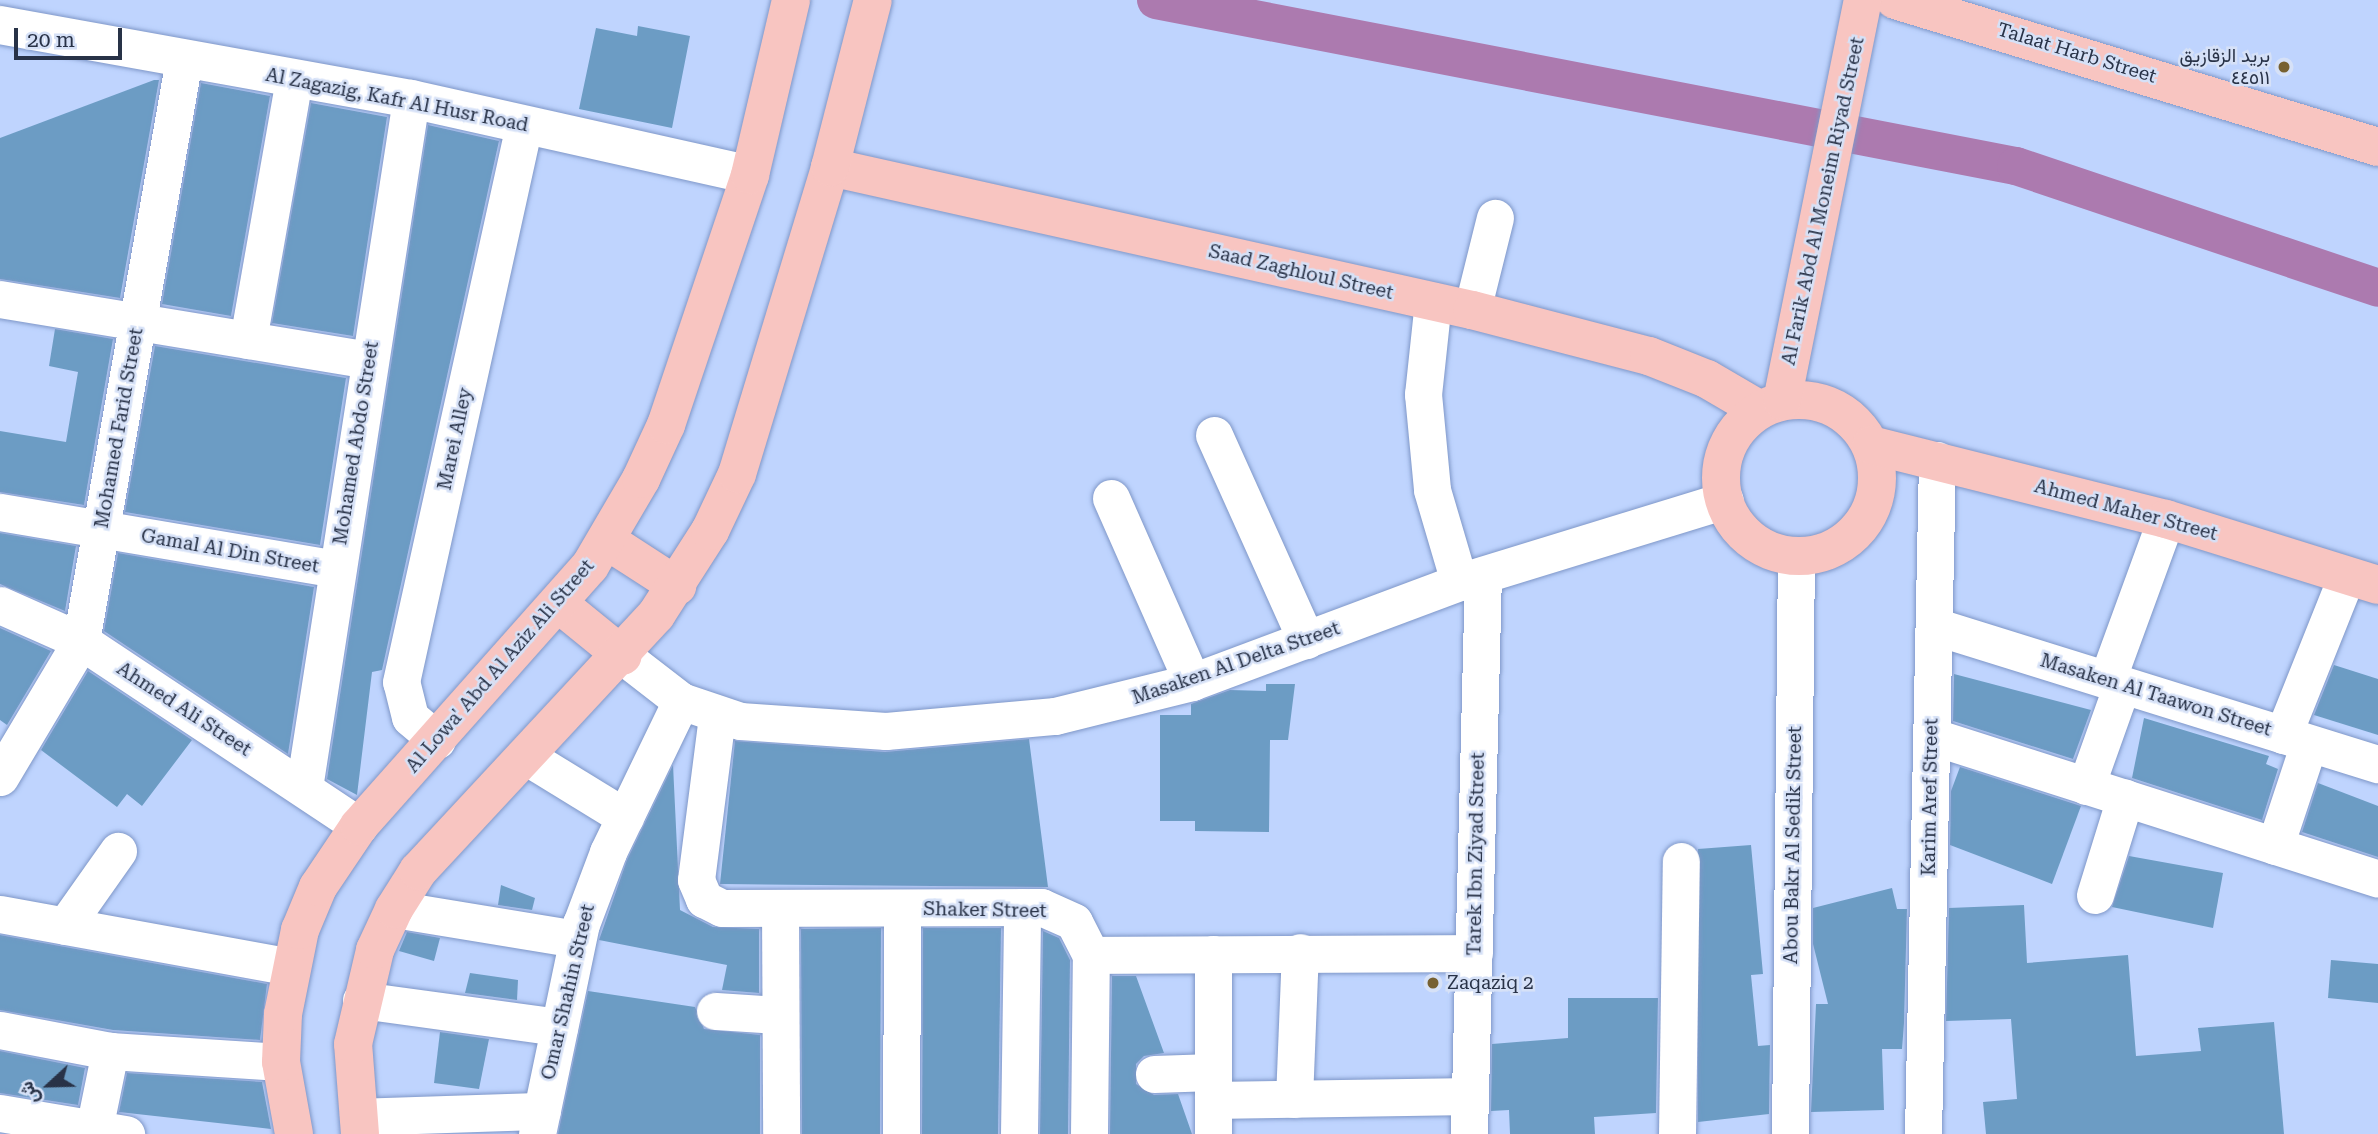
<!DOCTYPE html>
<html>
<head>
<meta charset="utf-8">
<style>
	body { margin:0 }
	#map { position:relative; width:2378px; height:1134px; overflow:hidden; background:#bfd4fe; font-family:"Roboto Serif",Vazirmatn,serif }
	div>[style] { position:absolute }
	.canal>* { height:38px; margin:-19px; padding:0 19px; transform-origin:19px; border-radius:19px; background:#ac7aaf }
	.building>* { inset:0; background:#6c9cc4 }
	.roads { filter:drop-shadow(0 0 2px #7f97c8) drop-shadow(0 0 2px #7f97c8) }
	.street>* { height:37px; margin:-18.5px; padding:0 18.5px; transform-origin:18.5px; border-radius:18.5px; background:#fff }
	.secondary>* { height:38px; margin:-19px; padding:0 19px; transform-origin:19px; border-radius:19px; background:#fff }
	.primary>* { height:38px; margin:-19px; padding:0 19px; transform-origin:19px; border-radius:19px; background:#f8c5c1 }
	.primary>.ring { margin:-19px; padding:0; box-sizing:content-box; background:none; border:38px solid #f8c5c1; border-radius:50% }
	.dots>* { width:19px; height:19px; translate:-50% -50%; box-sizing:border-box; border:4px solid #d6e1f7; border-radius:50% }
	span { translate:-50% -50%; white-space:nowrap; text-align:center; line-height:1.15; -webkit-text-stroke:5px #d6e1f7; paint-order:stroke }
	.street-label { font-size:19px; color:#283247 }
	.poi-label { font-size:19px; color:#283247 }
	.right { translate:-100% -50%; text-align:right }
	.left { translate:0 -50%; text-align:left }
	.north { position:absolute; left:14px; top:1050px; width:70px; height:70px; -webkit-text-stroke:5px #d6e1f7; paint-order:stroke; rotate:248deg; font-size:19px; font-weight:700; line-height:28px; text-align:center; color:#283247 }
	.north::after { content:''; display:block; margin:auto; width:24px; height:32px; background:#283247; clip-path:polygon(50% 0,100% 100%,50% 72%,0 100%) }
	.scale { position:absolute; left:14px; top:28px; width:108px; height:32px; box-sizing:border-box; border:4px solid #283247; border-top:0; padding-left:9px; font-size:21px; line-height:24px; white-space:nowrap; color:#283247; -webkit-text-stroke:5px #d6e1f7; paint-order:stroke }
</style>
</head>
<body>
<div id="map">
	<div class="canal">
		<i style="left:1156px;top:0;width:876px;rotate:10.93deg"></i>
		<i style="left:2016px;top:166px;width:382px;rotate:18.6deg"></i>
	</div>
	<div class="building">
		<i style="clip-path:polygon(638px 26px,690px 36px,672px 128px,579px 109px,596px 28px,637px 36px)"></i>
		<i style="clip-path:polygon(154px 80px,159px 80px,120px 298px,0 279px,0 138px)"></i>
		<i style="clip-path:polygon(201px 83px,270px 96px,231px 316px,162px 304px)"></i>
		<i style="clip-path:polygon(311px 103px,387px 117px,353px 336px,272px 323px)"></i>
		<i style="clip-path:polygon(428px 125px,499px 141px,382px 670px,372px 672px,357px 795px,327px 779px)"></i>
		<i style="clip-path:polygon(55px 329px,113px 339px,84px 505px,0 492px,0 431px,66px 442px,78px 372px,49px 366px)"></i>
		<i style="clip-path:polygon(155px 346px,346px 378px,320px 545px,125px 512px)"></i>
		<i style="clip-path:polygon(0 533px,76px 546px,65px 611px,0 584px)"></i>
		<i style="clip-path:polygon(118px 553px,314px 587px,288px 754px,104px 631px)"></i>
		<i style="clip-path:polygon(0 628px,51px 651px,7px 725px,0 720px)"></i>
		<i style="clip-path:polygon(2334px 665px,2378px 679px,2378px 735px,2314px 715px)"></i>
		<i style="clip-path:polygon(88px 671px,192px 740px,142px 806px,127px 794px,117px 807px,41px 750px)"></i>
		<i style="clip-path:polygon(1954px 674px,2091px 710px,2073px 759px,1953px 721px)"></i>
		<i style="clip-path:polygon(1266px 684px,1295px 684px,1288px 740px,1270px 740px,1269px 832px,1195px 831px,1195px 821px,1160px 821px,1160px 715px,1191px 715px,1191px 704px,1230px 690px,1266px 691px)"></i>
		<i style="clip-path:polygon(2144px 718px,2269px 756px,2266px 764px,2278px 769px,2262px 820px,2132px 778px)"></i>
		<i style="clip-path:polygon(1029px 739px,1048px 887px,720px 884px,735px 741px,885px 752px)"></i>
		<i style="clip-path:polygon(673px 765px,680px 910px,713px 927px,759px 929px,759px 993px,722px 990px,727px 965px,599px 940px,627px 860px)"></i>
		<i style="clip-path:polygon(1960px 767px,2081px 806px,2052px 884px,1950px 845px,1951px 791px)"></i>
		<i style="clip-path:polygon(2318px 783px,2378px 806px,2378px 857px,2302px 832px)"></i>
		<i style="clip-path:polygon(1751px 845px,1763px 974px,1751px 975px,1758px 1046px,1770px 1045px,1769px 1114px,1698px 1122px,1698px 849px)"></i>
		<i style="clip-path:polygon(2129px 856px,2223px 873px,2213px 928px,2112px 907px)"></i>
		<i style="clip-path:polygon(501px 885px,535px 898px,532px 910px,498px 905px)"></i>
		<i style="clip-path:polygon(1892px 888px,1897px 909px,1907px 909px,1904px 1023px,1902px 1049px,1882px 1049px,1884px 1110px,1811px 1112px,1816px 1004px,1828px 1004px,1813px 944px,1813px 908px)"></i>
		<i style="clip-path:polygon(2024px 905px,2027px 963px,2128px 955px,2136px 1056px,2201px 1051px,2198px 1028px,2274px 1022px,2284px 1134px,1986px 1134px,1983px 1102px,2017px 1099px,2011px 1019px,1946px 1021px,1949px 908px)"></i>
		<i style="clip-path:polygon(881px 928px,880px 1134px,802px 1134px,801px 929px)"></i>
		<i style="clip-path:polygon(923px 928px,1001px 928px,998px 1134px,922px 1134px)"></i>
		<i style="clip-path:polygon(1043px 931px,1059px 938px,1070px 960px,1068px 1134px,1040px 1134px)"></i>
		<i style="clip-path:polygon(407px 932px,440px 938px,434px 961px,399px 951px)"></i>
		<i style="clip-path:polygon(0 935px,267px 984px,260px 1040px,113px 1030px,0 1010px)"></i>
		<i style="clip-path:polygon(2331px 960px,2378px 964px,2378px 1003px,2328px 998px)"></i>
		<i style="clip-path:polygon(470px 973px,518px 980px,517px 1000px,465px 993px)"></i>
		<i style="clip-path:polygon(1112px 976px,1136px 976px,1164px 1053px,1144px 1056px,1136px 1064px,1136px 1084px,1154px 1095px,1178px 1094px,1192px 1134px,1110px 1134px)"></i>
		<i style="clip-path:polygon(588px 991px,695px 1007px,704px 1029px,760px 1035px,760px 1134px,558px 1134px)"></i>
		<i style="clip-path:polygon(1568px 998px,1658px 998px,1656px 1113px,1594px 1117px,1595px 1134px,1510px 1134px,1509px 1110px,1491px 1111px,1492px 1044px,1568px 1038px)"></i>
		<i style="clip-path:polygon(440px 1032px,489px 1039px,479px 1089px,434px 1083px)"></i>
		<i style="clip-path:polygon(0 1051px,85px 1068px,78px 1105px,0 1093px)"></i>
		<i style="clip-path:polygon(127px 1073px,262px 1082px,271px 1129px,119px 1112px)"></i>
	</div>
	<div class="roads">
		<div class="street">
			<i style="left:0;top:299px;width:374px;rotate:9.4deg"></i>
			<i style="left:1433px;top:301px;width:94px;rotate:96.1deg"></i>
			<i style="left:1423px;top:394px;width:96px;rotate:84.6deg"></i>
			<i style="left:1432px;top:490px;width:96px;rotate:73.6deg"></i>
			<i style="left:1472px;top:310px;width:95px;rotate:-76deg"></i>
			<i style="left:248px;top:340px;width:265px;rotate:-80deg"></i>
			<i style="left:1214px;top:435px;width:225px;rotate:65.8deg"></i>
			<i style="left:1111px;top:498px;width:201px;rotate:66.2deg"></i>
			<i style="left:0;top:512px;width:341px;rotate:9.6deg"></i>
			<i style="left:0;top:605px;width:89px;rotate:24deg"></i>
			<i style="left:81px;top:641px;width:334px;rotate:33.6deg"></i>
			<i style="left:1934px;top:626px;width:465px;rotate:17.3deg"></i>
			<i style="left:623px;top:656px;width:73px;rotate:37.8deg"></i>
			<i style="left:681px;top:701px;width:62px;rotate:18.7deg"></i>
			<i style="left:740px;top:721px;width:146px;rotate:3.9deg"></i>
			<i style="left:886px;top:731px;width:170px;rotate:-5.1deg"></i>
			<i style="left:1055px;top:716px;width:141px;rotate:-13.9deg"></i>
			<i style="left:1192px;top:682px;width:285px;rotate:-20.5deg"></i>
			<i style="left:1459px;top:582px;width:278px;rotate:-17.1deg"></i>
			<i style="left:2107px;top:680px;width:171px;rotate:-69.9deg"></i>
			<i style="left:717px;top:716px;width:165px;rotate:97.3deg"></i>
			<i style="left:696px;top:880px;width:21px;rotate:67deg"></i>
			<i style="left:704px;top:899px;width:20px;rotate:27deg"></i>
			<i style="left:722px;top:908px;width:319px;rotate:-0.2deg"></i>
			<i style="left:1041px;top:907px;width:36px;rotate:24deg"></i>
			<i style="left:1074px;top:922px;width:37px;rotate:63deg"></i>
			<i style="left:1091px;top:955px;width:383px;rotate:-0.3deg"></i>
			<i style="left:2283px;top:735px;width:172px;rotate:-68.2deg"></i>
			<i style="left:1931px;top:736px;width:469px;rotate:17.7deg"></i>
			<i style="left:437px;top:740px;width:35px;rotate:-140deg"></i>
			<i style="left:410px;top:717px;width:36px;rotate:-104deg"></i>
			<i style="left:401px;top:682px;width:570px;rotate:-77.55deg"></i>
			<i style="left:527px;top:757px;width:115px;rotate:31.5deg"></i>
			<i style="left:0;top:777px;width:158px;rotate:-59.2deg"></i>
			<i style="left:81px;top:641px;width:591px;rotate:-79.96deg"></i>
			<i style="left:2086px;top:786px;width:107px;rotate:-70.4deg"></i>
			<i style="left:304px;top:788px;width:697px;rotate:-81.17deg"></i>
			<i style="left:2275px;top:846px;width:108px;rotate:-71.7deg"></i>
			<i style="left:2095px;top:895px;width:102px;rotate:-72.8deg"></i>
			<i style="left:394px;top:909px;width:185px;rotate:9.3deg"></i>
			<i style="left:780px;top:909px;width:225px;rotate:89.7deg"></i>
			<i style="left:0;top:914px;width:296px;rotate:10.3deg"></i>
			<i style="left:65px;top:926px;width:92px;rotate:-54.8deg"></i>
			<i style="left:1213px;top:954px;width:180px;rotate:90deg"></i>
			<i style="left:361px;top:1000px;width:200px;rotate:7.8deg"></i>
			<i style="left:715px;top:1011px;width:64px;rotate:3.6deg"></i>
			<i style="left:0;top:1030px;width:112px;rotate:10.8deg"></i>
			<i style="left:110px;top:1051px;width:171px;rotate:3.7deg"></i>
			<i style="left:1154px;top:1074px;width:59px;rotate:-1.9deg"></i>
			<i style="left:1294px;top:1099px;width:147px;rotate:-87.7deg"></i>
			<i style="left:1213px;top:1100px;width:257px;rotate:-0.9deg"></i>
			<i style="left:0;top:1113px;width:128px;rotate:9.5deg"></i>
			<i style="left:358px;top:1117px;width:184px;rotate:-1.9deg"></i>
			<i style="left:93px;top:1134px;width:85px;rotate:-78.4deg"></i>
			<i style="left:537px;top:1134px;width:215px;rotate:-78.2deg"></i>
			<i style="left:581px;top:924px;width:77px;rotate:-69.4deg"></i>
			<i style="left:608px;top:852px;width:168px;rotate:-64.2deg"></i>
			<i style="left:901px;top:1134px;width:226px;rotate:-89.7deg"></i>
			<i style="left:1019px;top:1134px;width:227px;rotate:-89.2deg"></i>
			<i style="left:1089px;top:1134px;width:179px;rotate:-89.4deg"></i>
			<i style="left:1469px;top:1134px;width:559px;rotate:-88.57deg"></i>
			<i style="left:1677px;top:1134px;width:273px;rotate:-89.2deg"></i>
			<i style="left:1790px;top:1134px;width:578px;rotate:-89.41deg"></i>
			<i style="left:1923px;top:1134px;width:674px;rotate:-88.81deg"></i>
		</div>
		<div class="secondary">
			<i style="left:0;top:25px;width:418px;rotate:10.2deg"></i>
			<i style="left:411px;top:99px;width:347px;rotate:12.6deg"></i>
		</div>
		<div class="primary">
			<i style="left:1895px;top:0;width:505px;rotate:16.93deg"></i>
			<i style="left:830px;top:167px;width:658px;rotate:12.56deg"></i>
			<i style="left:1472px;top:310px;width:183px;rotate:14.6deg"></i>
			<i style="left:1649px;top:356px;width:62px;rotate:21.6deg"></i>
			<i style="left:1707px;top:379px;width:61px;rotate:30.3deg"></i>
			<i class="ring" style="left:1721px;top:400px;width:118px;height:118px"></i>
			<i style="left:1782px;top:401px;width:409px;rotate:-78.6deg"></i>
			<i style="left:1871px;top:445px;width:304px;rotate:14.1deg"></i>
			<i style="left:2166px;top:519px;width:222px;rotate:17.3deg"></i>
			<i style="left:606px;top:540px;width:85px;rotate:32.9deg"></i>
			<i style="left:559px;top:604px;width:82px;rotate:39.1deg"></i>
			<i style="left:294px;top:1134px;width:73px;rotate:-100.2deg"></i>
			<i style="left:281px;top:1062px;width:48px;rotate:-87.6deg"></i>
			<i style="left:283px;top:1014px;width:86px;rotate:-78.6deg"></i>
			<i style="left:300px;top:930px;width:47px;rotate:-67.3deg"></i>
			<i style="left:318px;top:887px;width:73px;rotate:-56.1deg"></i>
			<i style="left:359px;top:826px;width:348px;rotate:-48.4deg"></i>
			<i style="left:590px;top:566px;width:101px;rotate:-59.6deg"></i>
			<i style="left:641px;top:479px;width:60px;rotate:-65.2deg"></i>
			<i style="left:666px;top:425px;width:264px;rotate:-71.4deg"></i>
			<i style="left:750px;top:175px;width:180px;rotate:-76.8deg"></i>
			<i style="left:360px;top:1134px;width:90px;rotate:-94.4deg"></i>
			<i style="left:353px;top:1044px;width:97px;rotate:-76.8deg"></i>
			<i style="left:375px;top:950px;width:45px;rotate:-65.1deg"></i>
			<i style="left:394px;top:909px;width:45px;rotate:-57.7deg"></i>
			<i style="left:418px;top:871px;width:350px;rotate:-47.1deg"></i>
			<i style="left:656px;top:615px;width:100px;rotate:-57.3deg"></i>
			<i style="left:710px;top:531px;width:63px;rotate:-64.7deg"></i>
			<i style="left:737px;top:474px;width:321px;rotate:-73.1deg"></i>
			<i style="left:830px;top:167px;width:172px;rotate:-75.6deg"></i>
		</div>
	</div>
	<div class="dots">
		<i style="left:2284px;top:67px;background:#776131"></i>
		<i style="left:1433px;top:983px;background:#776131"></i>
	</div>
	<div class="street-label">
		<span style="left:2077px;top:53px;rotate:17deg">Talaat Harb Street</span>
		<span style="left:397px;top:100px;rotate:11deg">Al Zagazig, Kafr Al Husr Road</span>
		<span style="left:1823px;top:201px;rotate:-78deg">Al Farik Abd Al Moneim Riyad Street</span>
		<span style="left:1301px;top:272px;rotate:13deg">Saad Zaghloul Street</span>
		<span style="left:119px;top:428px;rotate:-80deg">Mohamed Farid Street</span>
		<span style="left:455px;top:439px;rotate:-78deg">Marei Alley</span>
		<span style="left:356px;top:443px;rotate:-81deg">Mohamed Abdo Street</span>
		<span style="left:2126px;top:510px;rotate:15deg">Ahmed Maher Street</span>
		<span style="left:230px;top:551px;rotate:10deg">Gamal Al Din Street</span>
		<span style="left:1236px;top:663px;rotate:-19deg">Masaken Al Delta Street</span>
		<span style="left:500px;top:666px;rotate:-49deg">Al Lowa' Abd Al Aziz Ali Street</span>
		<span style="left:2156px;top:695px;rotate:17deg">Masaken Al Taawon Street</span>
		<span style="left:184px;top:709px;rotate:33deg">Ahmed Ali Street</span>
		<span style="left:1930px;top:797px;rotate:-89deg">Karim Aref Street</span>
		<span style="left:1793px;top:845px;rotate:-89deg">Abou Bakr Al Sedik Street</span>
		<span style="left:1476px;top:854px;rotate:-89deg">Tarek Ibn Ziyad Street</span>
		<span style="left:985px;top:910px;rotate:1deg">Shaker Street</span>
		<span style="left:568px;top:992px;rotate:-77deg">Omar Shahin Street</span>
	</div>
	<div class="poi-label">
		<span class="right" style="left:2270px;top:67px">بريد الزقازيق<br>٤٤٥١١</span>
		<span class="left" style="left:1447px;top:983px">Zaqaziq 2</span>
	</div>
	<div class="north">ش</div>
	<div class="scale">20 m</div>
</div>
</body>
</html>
